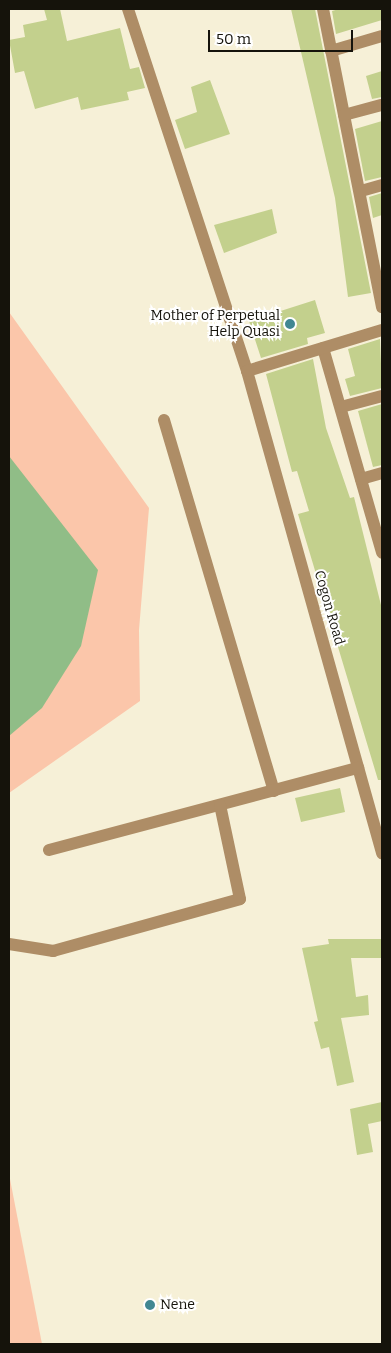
<!DOCTYPE html>
<html>
<head>
<meta charset="utf-8">
<style>
  body { margin:0 }
  #map { position:relative; width:391px; height:1353px; overflow:hidden; background:#f6f0d7; font-family:Bitter,serif }
  div>[style] { position:absolute }
  .green>* { inset:0; background:#fbc6aa }
  .water>* { inset:0; background:#90bd87 }
  .building>* { inset:0; background:#c3d08d }
  .minor>* { height:12px; margin:-6px; padding:0 6px; transform-origin:6px; border-radius:6px; background:#ae8d66 }
  .dots>* { width:14px; height:14px; translate:-50% -50%; box-sizing:border-box; border:2px solid #fff; border-radius:50% }
  span { translate:-50% -50%; white-space:nowrap; text-align:center; line-height:1.15; -webkit-text-stroke:4px #fff; paint-order:stroke }
  .poi-label { font-size:14px; color:#15130b }
  .right { translate:-100% -50%; text-align:right }
  .left { translate:0 -50%; text-align:left }
  .street-label { font-size:14px; color:#15130b }
  .frame { position:absolute; inset:0; border:10px solid #15130b; pointer-events:none }
  .scale { position:absolute; left:208px; top:30px; width:145px; height:22px; box-sizing:border-box; border:2px solid #15130b; border-top:0; padding-left:6px; font-size:15px; line-height:18px; white-space:nowrap; color:#15130b; -webkit-text-stroke:4px #fff; paint-order:stroke }
</style>
</head>
<body>
<div id="map">
  <div class="green">
    <i style="clip-path:polygon(9px 312px,149px 508px,139px 630px,140px 701px,9px 793px)"></i>
    <i style="clip-path:polygon(9px 1174px,42px 1344px,9px 1344px)"></i>
  </div>
  <div class="water">
    <i style="clip-path:polygon(9px 456px,98px 570px,81px 646px,42px 708px,9px 736px)"></i>
  </div>
  <div class="building">
    <i style="clip-path:polygon(44px 9px,60px 9px,67px 41px,120px 28px,130px 69px,139px 67px,145px 88px,127px 92px,129px 100px,81px 110px,78px 97px,35px 109px,24px 71px,15px 73px,9px 40px,25px 37px,23px 25px,47px 20px)"></i>
    <i style="clip-path:polygon(291px 9px,315px 9px,371px 293px,348px 297px,335px 198px)"></i>
    <i style="clip-path:polygon(339px 9px,382px 9px,382px 20px,336px 34px,332px 11px)"></i>
    <i style="clip-path:polygon(382px 71px,382px 97px,372px 99px,366px 76px)"></i>
    <i style="clip-path:polygon(210px 80px,230px 134px,185px 149px,175px 120px,197px 112px,191px 87px)"></i>
    <i style="clip-path:polygon(382px 121px,382px 177px,365px 181px,355px 129px)"></i>
    <i style="clip-path:polygon(382px 193px,382px 215px,373px 218px,369px 197px)"></i>
    <i style="clip-path:polygon(272px 209px,277px 233px,224px 253px,214px 225px)"></i>
    <i style="clip-path:polygon(315px 300px,325px 333px,307px 338px,308px 344px,261px 358px,249px 321px)"></i>
    <i style="clip-path:polygon(380px 339px,382px 388px,350px 396px,345px 379px,355px 376px,348px 349px)"></i>
    <i style="clip-path:polygon(313px 359px,326px 428px,350px 498px,354px 497px,382px 609px,382px 780px,378px 780px,298px 514px,309px 511px,297px 471px,292px 472px,266px 374px)"></i>
    <i style="clip-path:polygon(382px 404px,382px 465px,373px 467px,358px 411px)"></i>
    <i style="clip-path:polygon(340px 788px,345px 812px,301px 822px,295px 798px)"></i>
    <i style="clip-path:polygon(328px 939px,382px 939px,382px 958px,351px 958px,356px 997px,368px 995px,369px 1015px,341px 1018px,354px 1082px,337px 1086px,329px 1047px,321px 1049px,314px 1022px,318px 1021px,302px 948px,329px 944px)"></i>
    <i style="clip-path:polygon(382px 1102px,382px 1121px,368px 1124px,373px 1152px,357px 1155px,350px 1109px)"></i>
  </div>
  <div class="minor">
    <i style="left:128px;top:9px;width:381px;rotate:71.8deg"></i>
    <i style="left:247px;top:371px;width:501px;rotate:74.35deg"></i>
    <i style="left:323px;top:9px;width:304px;rotate:78.8deg"></i>
    <i style="left:331px;top:51px;width:53px;rotate:-16.4deg"></i>
    <i style="left:344px;top:115px;width:39px;rotate:-15deg"></i>
    <i style="left:361px;top:191px;width:22px;rotate:-16deg"></i>
    <i style="left:323px;top:348px;width:213px;rotate:73.9deg"></i>
    <i style="left:247px;top:371px;width:141px;rotate:-16.9deg"></i>
    <i style="left:341px;top:407px;width:42px;rotate:-15deg"></i>
    <i style="left:164px;top:420px;width:387px;rotate:73.5deg"></i>
    <i style="left:361px;top:479px;width:22px;rotate:-16deg"></i>
    <i style="left:49px;top:850px;width:320px;rotate:-14.9deg"></i>
    <i style="left:9px;top:944px;width:45px;rotate:9deg"></i>
    <i style="left:53px;top:951px;width:194px;rotate:-15.5deg"></i>
    <i style="left:240px;top:899px;width:96px;rotate:-102deg"></i>
  </div>
  <div class="dots">
    <i style="left:290px;top:324px;background:#418792"></i>
    <i style="left:150px;top:1305px;background:#418792"></i>
  </div>
  <div class="poi-label">
    <span class="right" style="left:280px;top:324px">Mother of Perpetual<br>Help Quasi</span>
    <span class="left" style="left:160px;top:1305px">Nene</span>
  </div>
  <div class="street-label">
    <span style="left:329px;top:608px;rotate:74deg">Cogon Road</span>
  </div>
  <div class="frame"></div>
  <div class="scale">50 m</div>
</div>
</body>
</html>
